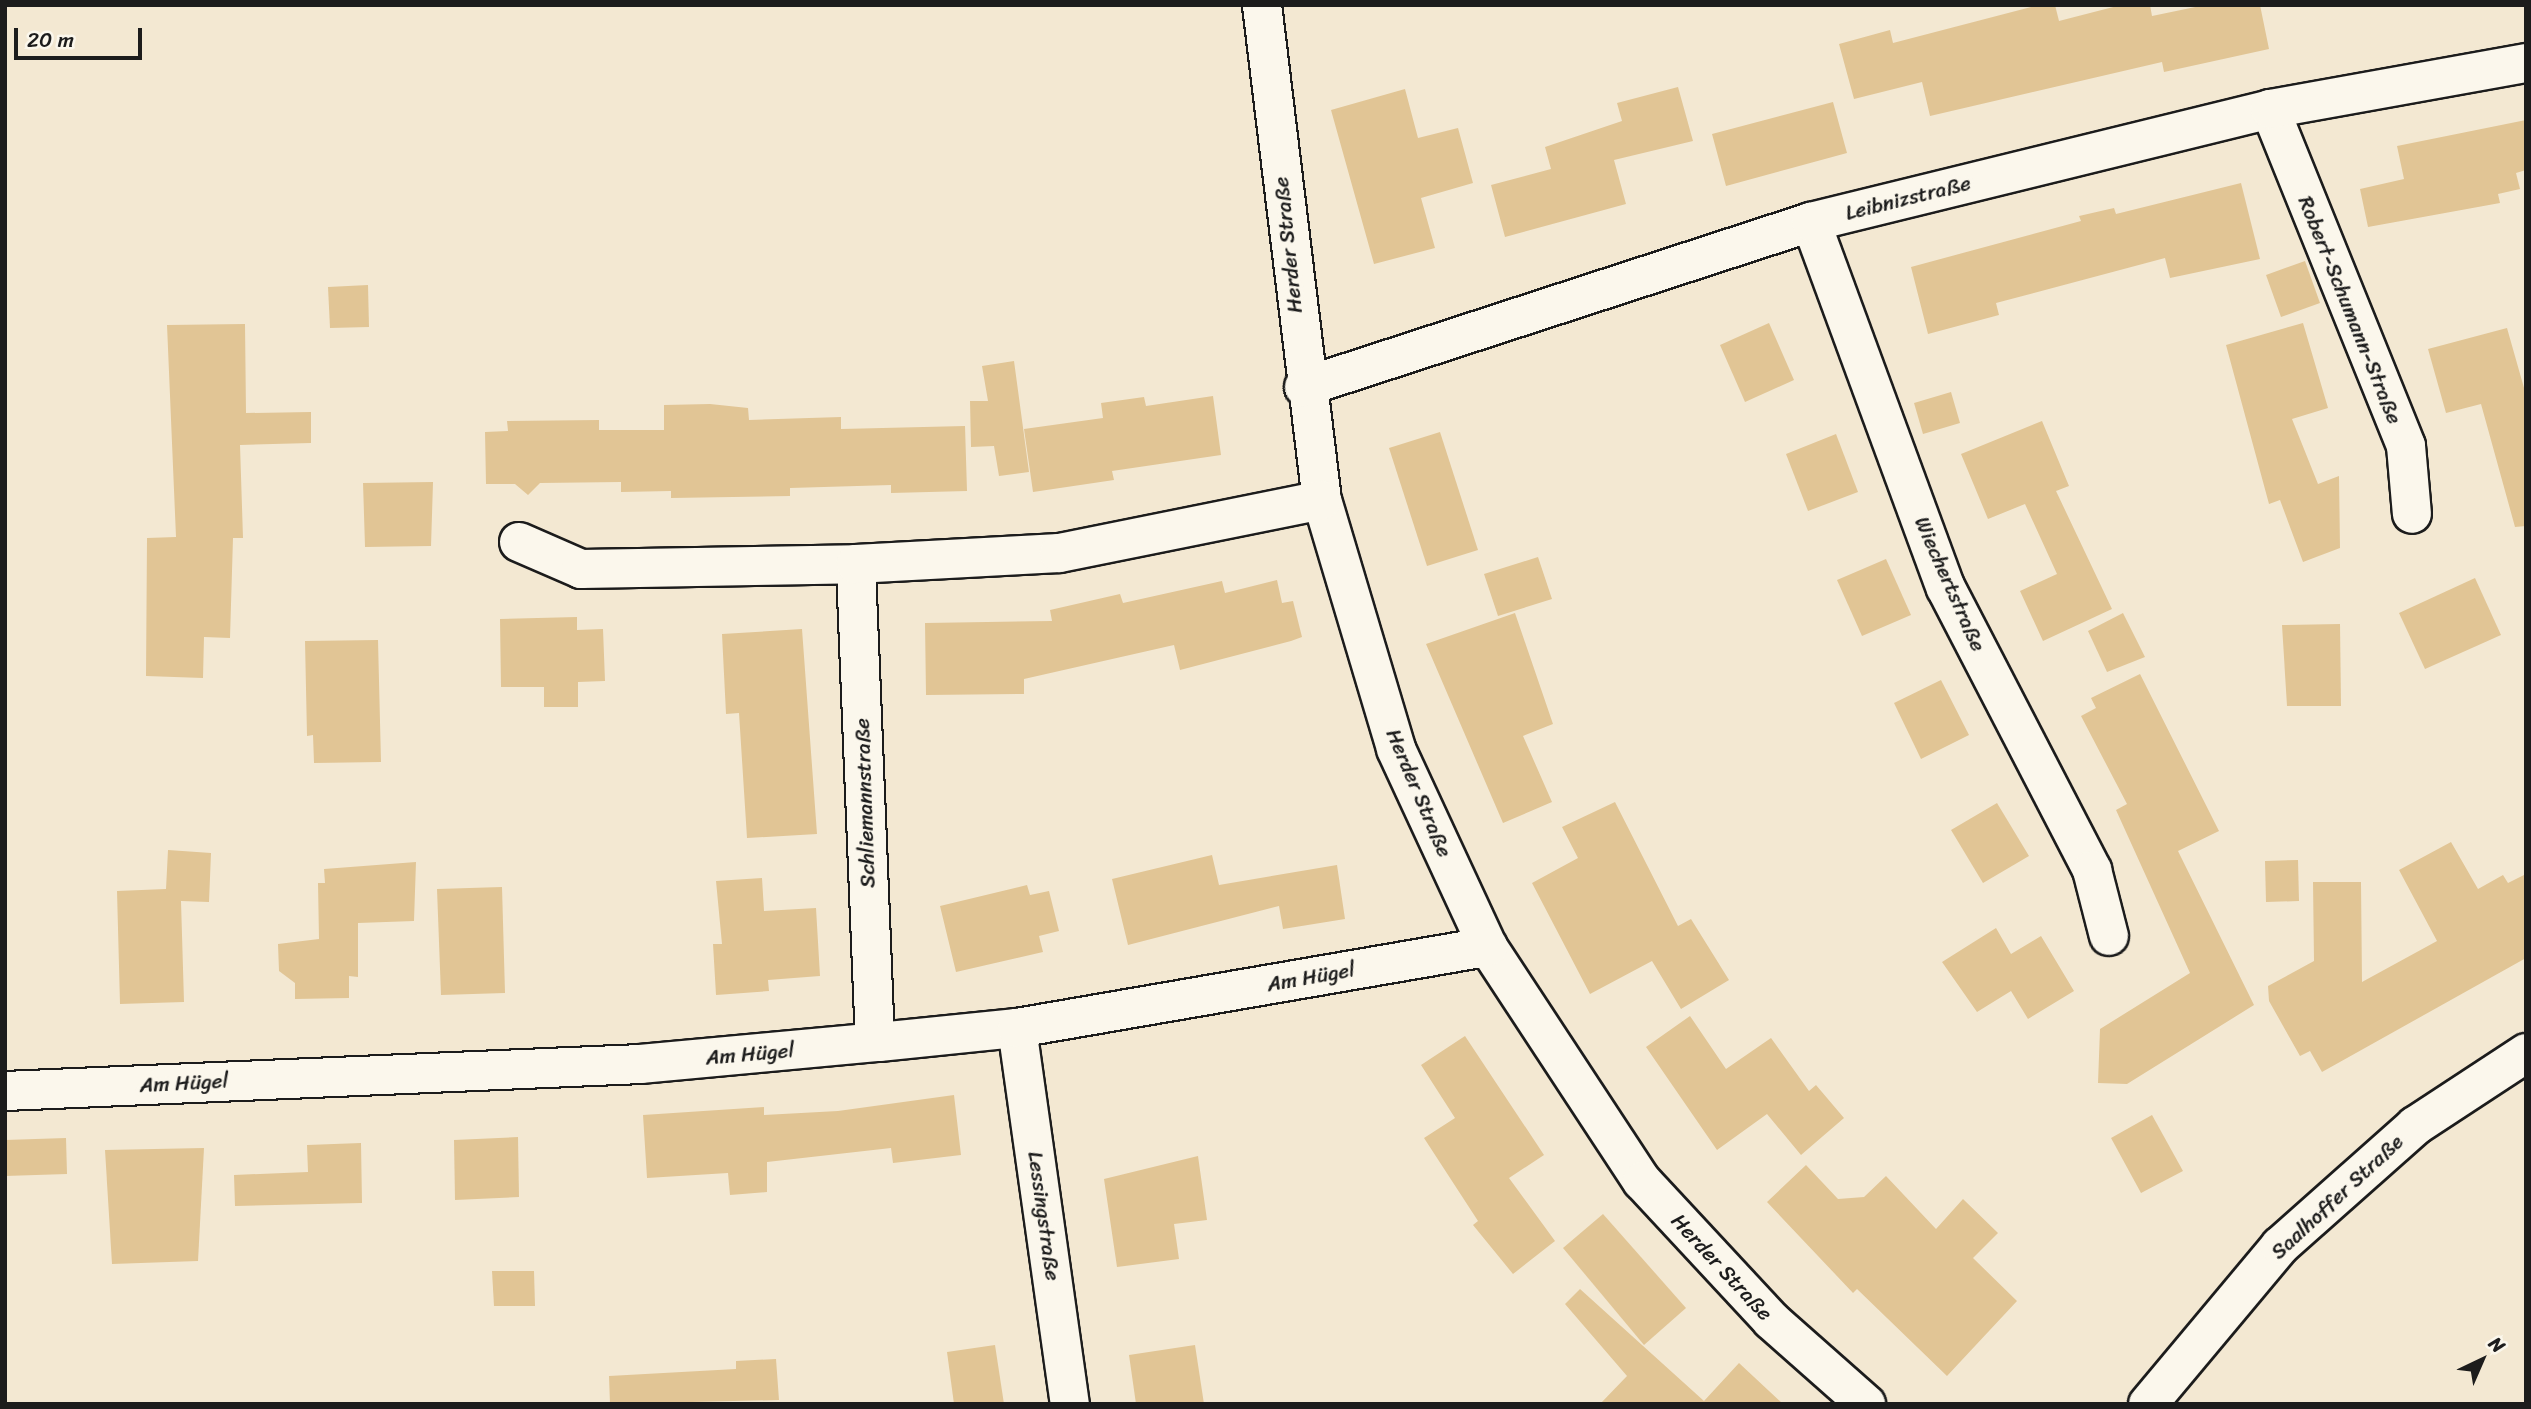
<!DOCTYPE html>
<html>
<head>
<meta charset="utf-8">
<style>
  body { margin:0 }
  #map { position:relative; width:2531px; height:1409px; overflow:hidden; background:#f3e8d2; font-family:Sriracha,sans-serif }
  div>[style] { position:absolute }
  .building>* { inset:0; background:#e1c595 }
  .roads { filter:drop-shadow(2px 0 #1c1c1c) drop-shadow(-2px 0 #1c1c1c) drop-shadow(0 2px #1c1c1c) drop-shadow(0 -2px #1c1c1c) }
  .street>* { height:38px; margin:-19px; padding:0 19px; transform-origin:19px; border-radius:19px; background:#fbf7ec }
  .secondary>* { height:38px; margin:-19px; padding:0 19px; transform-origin:19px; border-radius:19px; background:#fbf7ec }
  span { translate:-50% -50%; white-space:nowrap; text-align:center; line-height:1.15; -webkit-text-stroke:7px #fbf7ec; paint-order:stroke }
  .street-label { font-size:21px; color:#1c1c1c }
  .frame { position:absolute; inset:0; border:7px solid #1c1c1c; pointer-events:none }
  .north { position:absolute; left:2447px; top:1325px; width:70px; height:70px; -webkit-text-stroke:5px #fbf7ec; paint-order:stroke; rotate:44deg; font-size:19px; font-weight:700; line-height:28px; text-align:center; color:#1c1c1c }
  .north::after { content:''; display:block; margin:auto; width:24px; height:32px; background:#1c1c1c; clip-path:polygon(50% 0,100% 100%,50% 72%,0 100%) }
  .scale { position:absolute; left:14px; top:28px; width:128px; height:32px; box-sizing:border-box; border:4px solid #1c1c1c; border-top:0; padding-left:9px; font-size:21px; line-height:24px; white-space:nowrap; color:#1c1c1c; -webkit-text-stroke:5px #fbf7ec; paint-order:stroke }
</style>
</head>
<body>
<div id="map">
  <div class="building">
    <i style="clip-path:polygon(2039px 5px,2055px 5px,2059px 21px,2121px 5px,2150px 5px,2152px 16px,2205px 5px,2260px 5px,2269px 49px,2164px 72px,2162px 62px,1930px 116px,1922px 82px,1854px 99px,1839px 44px,1890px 30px,1893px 43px)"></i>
    <i style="clip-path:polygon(1678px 87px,1693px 141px,1614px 160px,1626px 204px,1505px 237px,1491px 185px,1551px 169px,1545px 147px,1622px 121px,1617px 103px)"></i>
    <i style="clip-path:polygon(1405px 89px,1418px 138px,1458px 128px,1473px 183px,1421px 198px,1435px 248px,1374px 264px,1331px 110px)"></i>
    <i style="clip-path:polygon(1833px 102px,1847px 153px,1726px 186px,1712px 134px)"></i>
    <i style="clip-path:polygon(2526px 120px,2526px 170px,2516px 173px,2520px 189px,2498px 194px,2500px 203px,2368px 227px,2360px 189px,2404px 179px,2397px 146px)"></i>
    <i style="clip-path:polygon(2241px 183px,2260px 259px,2170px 278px,2165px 258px,1996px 303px,1999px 315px,1928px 334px,1911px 267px,2081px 221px,2079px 216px,2114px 208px,2116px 214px)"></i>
    <i style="clip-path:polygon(2305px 261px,2320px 303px,2281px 317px,2266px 275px)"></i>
    <i style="clip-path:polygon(368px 285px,369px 327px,330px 328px,328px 287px)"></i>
    <i style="clip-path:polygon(1769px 323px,1794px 380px,1745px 402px,1720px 345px)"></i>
    <i style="clip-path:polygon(2303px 323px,2328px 408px,2292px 419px,2318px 484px,2339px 476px,2340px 548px,2303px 562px,2280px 500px,2269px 504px,2226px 345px)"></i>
    <i style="clip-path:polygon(245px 324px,246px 413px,311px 412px,311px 443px,240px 445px,243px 538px,233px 538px,230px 638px,204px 637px,203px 678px,146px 676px,147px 538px,176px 537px,167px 325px)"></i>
    <i style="clip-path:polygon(2507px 328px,2526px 395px,2526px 526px,2515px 527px,2481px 404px,2446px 413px,2428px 349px)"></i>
    <i style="clip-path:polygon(1014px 361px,1029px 472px,999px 476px,994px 446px,971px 447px,970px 401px,988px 401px,982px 366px)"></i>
    <i style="clip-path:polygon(1951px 392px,1960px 423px,1923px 434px,1914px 403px)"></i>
    <i style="clip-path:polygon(1213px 396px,1221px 455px,1112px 471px,1114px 480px,1033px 492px,1024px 429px,1103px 418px,1101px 403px,1144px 397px,1146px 406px)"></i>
    <i style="clip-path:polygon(710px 404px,748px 408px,749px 420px,841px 417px,841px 429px,965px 426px,967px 491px,891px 493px,891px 485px,790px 488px,790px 496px,671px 498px,671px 491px,621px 492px,621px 482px,540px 483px,528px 495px,515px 484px,486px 484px,485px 432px,508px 431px,507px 421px,599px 420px,599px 430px,664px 430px,664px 405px)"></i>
    <i style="clip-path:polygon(2042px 421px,2069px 486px,2056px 491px,2112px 609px,2043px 641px,2020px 591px,2057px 574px,2025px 504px,1988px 519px,1961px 454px)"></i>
    <i style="clip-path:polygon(1440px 432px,1478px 550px,1427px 566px,1389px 448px)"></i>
    <i style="clip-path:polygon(1836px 434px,1858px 492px,1808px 511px,1786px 454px)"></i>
    <i style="clip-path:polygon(433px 482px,431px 546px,365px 547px,363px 483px)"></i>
    <i style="clip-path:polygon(1538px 557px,1552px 599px,1498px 616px,1484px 574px)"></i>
    <i style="clip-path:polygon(1886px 559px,1911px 615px,1862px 636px,1837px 580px)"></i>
    <i style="clip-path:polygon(2475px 578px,2501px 635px,2425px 669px,2399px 613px)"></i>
    <i style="clip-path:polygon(1277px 580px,1282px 603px,1293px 601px,1302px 637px,1291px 641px,1180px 670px,1174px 645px,1024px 679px,1024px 694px,926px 695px,925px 623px,1052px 621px,1050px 610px,1120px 594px,1123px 603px,1222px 581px,1225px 593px)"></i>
    <i style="clip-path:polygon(1515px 613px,1553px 724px,1523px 736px,1552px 802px,1503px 823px,1426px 644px)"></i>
    <i style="clip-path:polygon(2123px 613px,2145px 657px,2107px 672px,2088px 631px)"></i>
    <i style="clip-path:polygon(577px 617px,577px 630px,603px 629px,605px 681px,578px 682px,578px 707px,544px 707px,544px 687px,501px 687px,500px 619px)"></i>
    <i style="clip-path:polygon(2340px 624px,2341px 706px,2287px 706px,2282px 625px)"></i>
    <i style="clip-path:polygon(802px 629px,817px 834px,747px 838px,739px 713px,726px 714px,722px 634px)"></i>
    <i style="clip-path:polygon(378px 640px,381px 762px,314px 763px,313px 735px,307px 736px,305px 641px)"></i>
    <i style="clip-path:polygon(2140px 674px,2219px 831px,2178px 851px,2254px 1005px,2127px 1084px,2098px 1083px,2100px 1029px,2190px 973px,2116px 810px,2127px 804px,2081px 716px,2096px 708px,2091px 698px)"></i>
    <i style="clip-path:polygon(1941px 680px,1969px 735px,1921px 759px,1894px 703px)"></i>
    <i style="clip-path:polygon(1615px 802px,1678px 926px,1691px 919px,1729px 980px,1681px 1009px,1652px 961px,1590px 994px,1532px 883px,1578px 858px,1562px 827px)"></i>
    <i style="clip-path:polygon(1997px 803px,2029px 856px,1983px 883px,1951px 830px)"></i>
    <i style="clip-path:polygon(2451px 842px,2478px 889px,2503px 875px,2508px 883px,2526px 874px,2526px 958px,2322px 1072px,2310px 1051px,2300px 1056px,2269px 1001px,2268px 986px,2314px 961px,2313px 882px,2361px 882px,2362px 982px,2437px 941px,2399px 870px)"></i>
    <i style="clip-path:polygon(168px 850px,211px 853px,209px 902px,181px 901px,184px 1002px,120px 1004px,117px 891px,166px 889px)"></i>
    <i style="clip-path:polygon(1212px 855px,1219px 885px,1337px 865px,1345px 919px,1283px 929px,1279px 906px,1128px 945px,1112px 879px)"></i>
    <i style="clip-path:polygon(2298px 860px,2299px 901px,2266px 902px,2265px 861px)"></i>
    <i style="clip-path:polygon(416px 862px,414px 921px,358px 923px,358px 977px,349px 976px,349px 998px,295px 999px,295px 983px,279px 971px,278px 944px,319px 939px,318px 883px,325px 883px,324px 869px)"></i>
    <i style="clip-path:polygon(762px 878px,764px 911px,816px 908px,820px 976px,768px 980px,769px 991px,716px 995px,713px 944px,722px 944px,716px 881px)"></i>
    <i style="clip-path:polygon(1027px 885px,1030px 895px,1049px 891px,1059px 931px,1039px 936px,1043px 952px,956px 972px,940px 906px)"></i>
    <i style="clip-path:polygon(502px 887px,505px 993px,441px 995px,437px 889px)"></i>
    <i style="clip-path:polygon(1996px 928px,2011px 954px,2041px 936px,2074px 991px,2028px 1019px,2011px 991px,1977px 1012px,1942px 962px)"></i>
    <i style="clip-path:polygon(1690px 1016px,1726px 1069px,1771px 1038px,1809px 1091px,1816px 1085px,1844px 1118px,1801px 1155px,1767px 1114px,1717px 1150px,1646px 1047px)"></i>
    <i style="clip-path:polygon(1465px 1036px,1544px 1155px,1509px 1178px,1555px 1241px,1513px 1274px,1473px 1225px,1478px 1221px,1424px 1138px,1455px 1118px,1421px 1065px)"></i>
    <i style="clip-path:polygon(954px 1095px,961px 1155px,893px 1163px,891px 1148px,767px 1162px,767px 1192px,730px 1195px,728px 1173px,647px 1178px,643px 1115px,764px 1107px,764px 1115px,838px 1111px)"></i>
    <i style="clip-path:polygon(2152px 1115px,2183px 1171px,2141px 1193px,2111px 1138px)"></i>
    <i style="clip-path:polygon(518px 1137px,519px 1197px,455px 1200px,454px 1140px)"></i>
    <i style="clip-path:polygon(66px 1138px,67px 1174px,5px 1176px,5px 1140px)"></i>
    <i style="clip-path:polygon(361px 1143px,362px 1203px,235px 1206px,234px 1175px,308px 1172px,307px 1145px)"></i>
    <i style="clip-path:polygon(204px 1148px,198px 1261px,112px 1264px,105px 1150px)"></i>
    <i style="clip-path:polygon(1198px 1156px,1207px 1220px,1174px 1224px,1179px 1259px,1117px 1267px,1104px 1179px)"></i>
    <i style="clip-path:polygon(1806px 1165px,1838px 1199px,1864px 1197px,1886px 1176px,1936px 1229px,1963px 1199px,1998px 1233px,1973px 1258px,2017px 1301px,1947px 1376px,1857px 1289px,1853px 1293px,1767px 1202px)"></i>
    <i style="clip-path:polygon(1603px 1214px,1686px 1308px,1644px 1345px,1563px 1248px)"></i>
    <i style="clip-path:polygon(492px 1271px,534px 1271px,535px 1306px,494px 1306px)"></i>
    <i style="clip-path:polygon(1580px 1289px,1704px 1401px,1739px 1363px,1783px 1404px,1600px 1404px,1627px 1376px,1565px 1304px)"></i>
    <i style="clip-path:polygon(995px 1345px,1004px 1404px,954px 1404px,947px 1352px)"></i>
    <i style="clip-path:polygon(1195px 1345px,1204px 1404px,1136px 1404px,1129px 1355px)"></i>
    <i style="clip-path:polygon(776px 1359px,779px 1400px,610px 1404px,609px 1376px,736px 1369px,736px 1361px)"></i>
  </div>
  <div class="roads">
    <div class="street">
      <i style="left:1262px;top:5px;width:499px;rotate:83.1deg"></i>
      <i style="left:1322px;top:500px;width:260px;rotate:73.4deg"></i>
      <i style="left:1396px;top:749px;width:218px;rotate:65.1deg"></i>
      <i style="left:1488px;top:947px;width:280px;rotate:56.7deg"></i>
      <i style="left:1642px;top:1181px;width:190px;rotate:47.1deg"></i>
      <i style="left:1771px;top:1320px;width:127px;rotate:41.5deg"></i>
      <i style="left:2270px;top:109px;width:363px;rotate:68deg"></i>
      <i style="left:2406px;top:446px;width:68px;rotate:85deg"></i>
      <i style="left:1811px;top:222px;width:390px;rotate:69.8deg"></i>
      <i style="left:1946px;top:588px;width:318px;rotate:62.6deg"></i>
      <i style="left:2092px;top:870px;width:68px;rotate:75.6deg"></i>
      <i style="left:1304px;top:387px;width:533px;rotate:-18.03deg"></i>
      <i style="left:1811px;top:222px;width:473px;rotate:-13.8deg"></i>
      <i style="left:2270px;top:109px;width:260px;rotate:-10.2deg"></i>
      <i style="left:519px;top:542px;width:68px;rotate:23.5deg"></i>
      <i style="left:581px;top:569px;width:275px;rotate:-1deg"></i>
      <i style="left:1017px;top:1028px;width:380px;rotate:82deg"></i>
      <i style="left:875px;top:1042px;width:478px;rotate:-92.3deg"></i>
      <i style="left:856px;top:564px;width:203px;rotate:-3.1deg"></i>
      <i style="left:1059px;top:553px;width:268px;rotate:-11.4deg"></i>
      <i style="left:5px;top:1091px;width:636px;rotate:-2.43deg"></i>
      <i style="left:640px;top:1064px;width:240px;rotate:-5.3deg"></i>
      <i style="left:879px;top:1042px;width:139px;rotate:-5.8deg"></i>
      <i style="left:1017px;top:1028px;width:478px;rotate:-9.8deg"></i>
    </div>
    <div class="secondary">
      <i style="left:2148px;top:1404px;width:206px;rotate:-50.1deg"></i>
      <i style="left:2280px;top:1246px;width:181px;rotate:-41.6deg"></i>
      <i style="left:2415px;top:1126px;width:133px;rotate:-33.3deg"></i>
    </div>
  </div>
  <div class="street-label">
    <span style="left:1908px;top:198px;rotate:-14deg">Leibnizstraße</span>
    <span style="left:1288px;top:245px;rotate:-96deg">Herder Straße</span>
    <span style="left:2350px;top:310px;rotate:68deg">Robert-Schumann-Straße</span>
    <span style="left:1950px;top:584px;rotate:66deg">Wiechertstraße</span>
    <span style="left:1419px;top:793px;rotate:67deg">Herder Straße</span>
    <span style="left:865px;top:803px;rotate:-92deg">Schliemannstraße</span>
    <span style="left:1311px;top:977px;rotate:-10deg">Am Hügel</span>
    <span style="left:750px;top:1054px;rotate:-5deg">Am Hügel</span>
    <span style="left:184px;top:1083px;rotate:-3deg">Am Hügel</span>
    <span style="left:2337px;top:1197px;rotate:-43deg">Saalhoffer Straße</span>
    <span style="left:1044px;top:1216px;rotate:82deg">Lessingstraße</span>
    <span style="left:1722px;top:1267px;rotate:47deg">Herder Straße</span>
  </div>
  <div class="frame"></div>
  <div class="north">N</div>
  <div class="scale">20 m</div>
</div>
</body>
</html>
